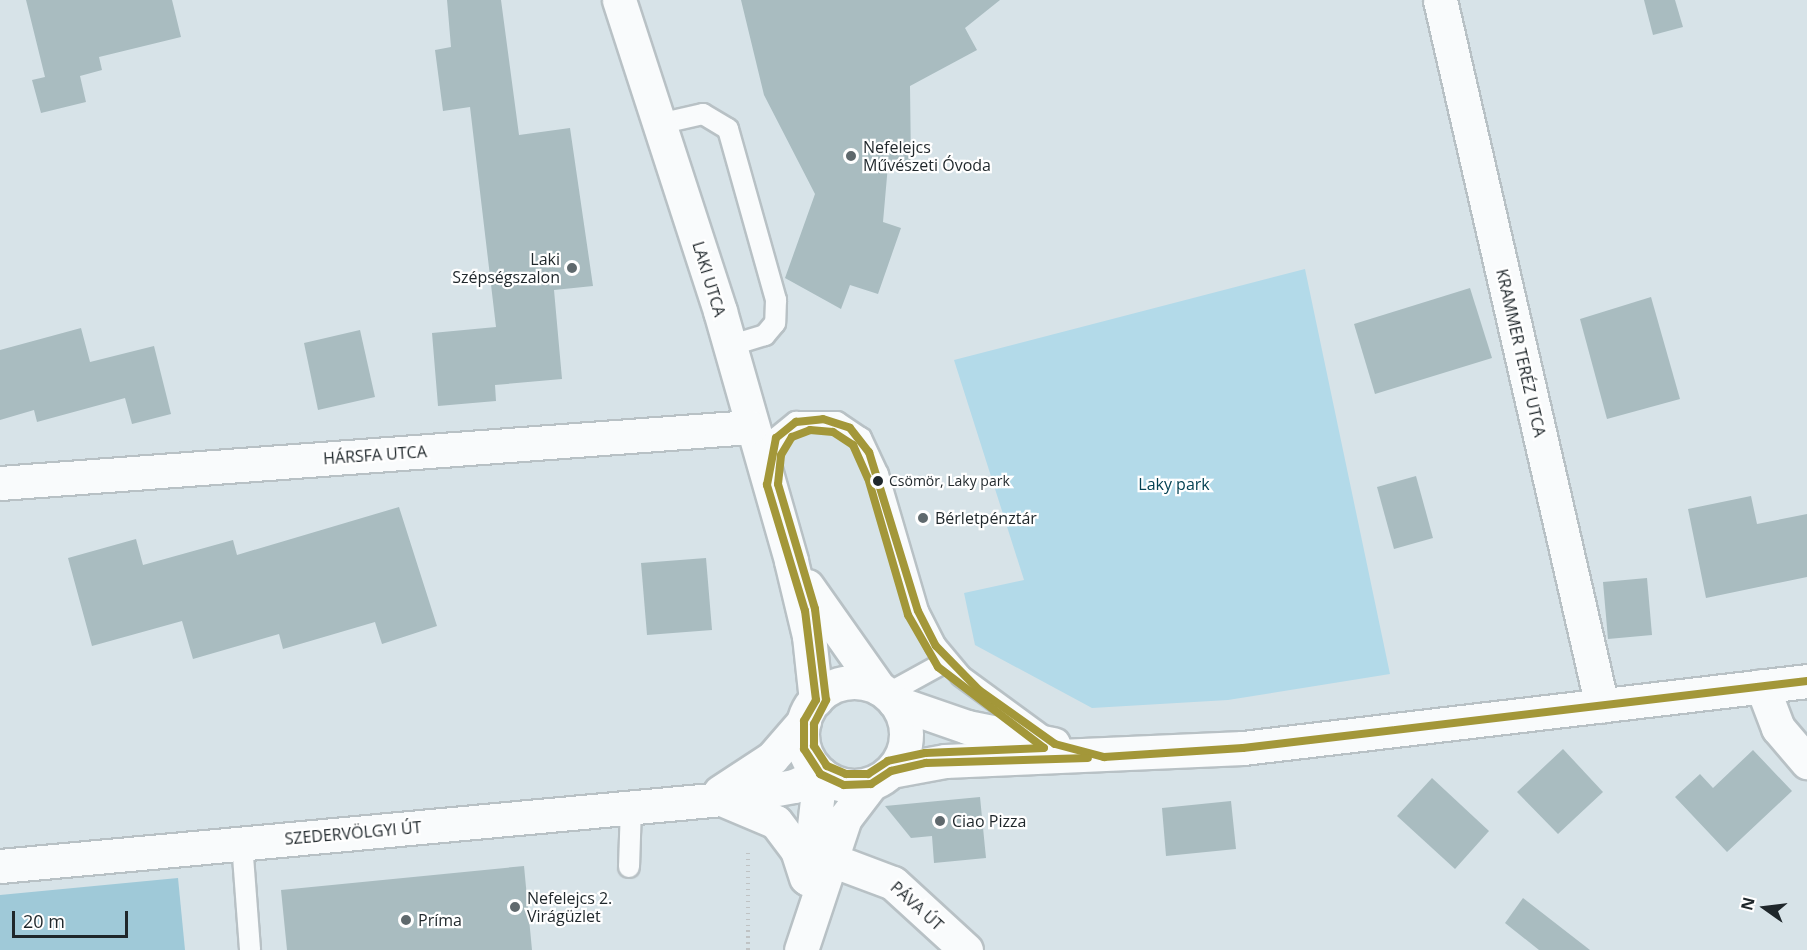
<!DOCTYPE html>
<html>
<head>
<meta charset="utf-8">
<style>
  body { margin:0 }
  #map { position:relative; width:1807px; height:950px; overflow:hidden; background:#d7e3e8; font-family:"Open Sans",sans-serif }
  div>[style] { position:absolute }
  .green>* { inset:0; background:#b3dae9 }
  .forest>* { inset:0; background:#9fc9d8 }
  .building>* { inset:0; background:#a9bcc0 }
  .path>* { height:4px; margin-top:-2px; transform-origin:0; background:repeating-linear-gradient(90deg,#bfc3c4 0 1.5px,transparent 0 6px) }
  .roads { filter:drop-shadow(2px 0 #b8c1c5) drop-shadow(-2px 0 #b8c1c5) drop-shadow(0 2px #b8c1c5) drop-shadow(0 -2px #b8c1c5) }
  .service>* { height:20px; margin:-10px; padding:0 10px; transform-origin:10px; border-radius:10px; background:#f9fbfc }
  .minor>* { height:33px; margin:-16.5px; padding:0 16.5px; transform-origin:16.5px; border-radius:16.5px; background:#f9fbfc }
  .minor>.ring { margin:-16.5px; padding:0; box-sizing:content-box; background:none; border:33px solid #f9fbfc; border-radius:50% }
  .bus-1>* { height:8px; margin:-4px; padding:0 4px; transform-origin:4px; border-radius:4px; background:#a39739 }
  .bus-2>* { height:8px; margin:-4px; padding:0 4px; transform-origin:4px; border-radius:4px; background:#a39739 }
  .dots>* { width:16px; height:16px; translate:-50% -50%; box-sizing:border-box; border:3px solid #fff; border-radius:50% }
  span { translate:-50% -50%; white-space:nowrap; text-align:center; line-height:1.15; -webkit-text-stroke:4.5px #fff; paint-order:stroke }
  .bus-label { font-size:14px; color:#1f272b }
  .left { translate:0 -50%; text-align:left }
  .poi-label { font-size:16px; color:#1f272b }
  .right { translate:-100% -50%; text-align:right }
  .street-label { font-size:16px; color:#1f272b }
  .park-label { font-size:16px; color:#054253 }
  .north { position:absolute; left:1735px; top:878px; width:60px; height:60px; -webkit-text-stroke:4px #fff; paint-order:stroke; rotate:284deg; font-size:16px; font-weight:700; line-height:24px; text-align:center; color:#1f272b }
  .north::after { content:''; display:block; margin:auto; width:21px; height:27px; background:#1f272b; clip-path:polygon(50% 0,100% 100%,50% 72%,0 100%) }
  .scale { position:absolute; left:12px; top:911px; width:116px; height:27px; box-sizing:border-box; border:3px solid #1f272b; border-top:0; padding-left:8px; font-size:18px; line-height:21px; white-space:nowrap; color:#1f272b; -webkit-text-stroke:4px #fff; paint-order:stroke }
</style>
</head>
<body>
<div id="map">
  <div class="green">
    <i style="clip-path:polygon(1305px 269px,1390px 674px,1228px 700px,1092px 708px,975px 645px,964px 593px,1024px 580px,954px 360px)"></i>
  </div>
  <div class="forest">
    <i style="clip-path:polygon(178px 878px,185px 950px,0 950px,0 895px)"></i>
  </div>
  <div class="building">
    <i style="clip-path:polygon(26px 0,172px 0,181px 37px,99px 57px,102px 70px,80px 76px,86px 102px,41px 113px,32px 80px,45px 77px)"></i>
    <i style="clip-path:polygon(447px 0,501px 0,519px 135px,570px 128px,593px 286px,554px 290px,562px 379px,495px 385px,496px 401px,438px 406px,432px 333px,496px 327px,470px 107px,443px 111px,435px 50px,451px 47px)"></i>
    <i style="clip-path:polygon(741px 0,1000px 0,965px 28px,977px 50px,910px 86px,911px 165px,888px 165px,883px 222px,901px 228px,878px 294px,850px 285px,841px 309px,785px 278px,815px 194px,764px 95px)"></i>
    <i style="clip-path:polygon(1644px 0,1675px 0,1683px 27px,1653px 35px)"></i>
    <i style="clip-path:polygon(1470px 288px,1492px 358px,1375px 394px,1354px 324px)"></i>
    <i style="clip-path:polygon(1651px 297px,1680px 399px,1607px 419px,1580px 319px)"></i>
    <i style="clip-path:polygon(81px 328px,90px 362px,154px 346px,171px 414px,132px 424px,125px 398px,37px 422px,34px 410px,0 420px,0 350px)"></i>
    <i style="clip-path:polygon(360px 330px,375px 397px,318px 410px,304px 343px)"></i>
    <i style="clip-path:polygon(1416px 476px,1433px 538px,1394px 549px,1377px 487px)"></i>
    <i style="clip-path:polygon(1751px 496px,1757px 524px,1807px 514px,1807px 577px,1706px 598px,1688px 509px)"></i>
    <i style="clip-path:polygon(399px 507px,437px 626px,382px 644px,375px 622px,283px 649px,279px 634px,193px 659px,182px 621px,92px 646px,68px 558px,136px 539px,143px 565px,233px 540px,237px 555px)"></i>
    <i style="clip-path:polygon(706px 558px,712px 630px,647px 635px,641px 563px)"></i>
    <i style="clip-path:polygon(1647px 578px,1652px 635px,1608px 639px,1603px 582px)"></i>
    <i style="clip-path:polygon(1563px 749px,1603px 792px,1558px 834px,1517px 792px)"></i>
    <i style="clip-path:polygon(1753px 750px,1792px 791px,1727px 852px,1675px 797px,1700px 774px,1713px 788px)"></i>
    <i style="clip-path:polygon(1432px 778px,1489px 831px,1455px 869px,1397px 816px)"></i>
    <i style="clip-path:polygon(980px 797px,986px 858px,934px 863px,932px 836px,911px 838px,885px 806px)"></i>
    <i style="clip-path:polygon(1231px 801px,1236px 849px,1166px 856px,1162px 808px)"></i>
    <i style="clip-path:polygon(524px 866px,532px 950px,287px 950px,281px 890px)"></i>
    <i style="clip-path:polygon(1523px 898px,1590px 950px,1539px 950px,1505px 923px)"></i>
  </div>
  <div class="path">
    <i style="left:748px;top:950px;width:101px;rotate:-90deg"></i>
  </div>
  <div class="roads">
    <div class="service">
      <i style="left:659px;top:124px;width:45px;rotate:-12.8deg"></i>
      <i style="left:703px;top:114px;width:29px;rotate:31deg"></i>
      <i style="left:728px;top:129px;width:178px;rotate:74.3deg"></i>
      <i style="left:776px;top:300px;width:23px;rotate:92deg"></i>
      <i style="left:775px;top:323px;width:16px;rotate:130deg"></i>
      <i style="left:765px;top:335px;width:39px;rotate:163deg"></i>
      <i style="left:768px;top:467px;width:30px;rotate:-75deg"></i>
      <i style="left:776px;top:438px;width:26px;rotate:-39deg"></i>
      <i style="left:796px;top:422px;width:41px"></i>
      <i style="left:837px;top:422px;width:29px;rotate:34deg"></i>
      <i style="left:861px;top:438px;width:40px;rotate:65deg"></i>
      <i style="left:878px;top:474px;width:143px;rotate:73.7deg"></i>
      <i style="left:918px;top:611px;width:39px;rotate:63deg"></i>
      <i style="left:936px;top:646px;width:39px;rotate:50deg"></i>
      <i style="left:961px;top:676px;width:102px;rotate:36.2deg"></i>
      <i style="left:887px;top:694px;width:68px;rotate:-28.8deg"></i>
      <i style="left:242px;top:843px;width:107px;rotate:85.7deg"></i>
      <i style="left:629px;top:867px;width:59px;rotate:-88.1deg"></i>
    </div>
    <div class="minor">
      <i style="left:619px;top:0;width:327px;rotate:72deg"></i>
      <i style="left:720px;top:311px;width:260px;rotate:74.1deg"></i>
      <i style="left:791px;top:561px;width:77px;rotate:76.5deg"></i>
      <i style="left:809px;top:636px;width:64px;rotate:83.8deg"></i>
      <i style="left:1440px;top:0;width:724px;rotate:77.08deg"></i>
      <i style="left:0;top:483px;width:752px;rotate:-4.27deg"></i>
      <i style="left:807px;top:586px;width:125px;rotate:54.8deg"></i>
      <i class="ring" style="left:802px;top:682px;width:71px;height:71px"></i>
      <i style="left:1762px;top:686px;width:45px;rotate:69.1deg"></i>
      <i style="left:1778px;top:728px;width:45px;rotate:49.5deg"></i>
      <i style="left:895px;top:702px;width:76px;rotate:19.1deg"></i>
      <i style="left:967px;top:727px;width:88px;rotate:11.2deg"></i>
      <i style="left:891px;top:771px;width:55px;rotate:-10.5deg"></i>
      <i style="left:945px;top:761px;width:298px;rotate:-2.5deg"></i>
      <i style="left:1243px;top:748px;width:568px;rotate:-6.77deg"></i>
      <i style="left:720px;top:792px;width:62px;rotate:-33.2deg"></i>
      <i style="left:772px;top:758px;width:49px;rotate:-49.1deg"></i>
      <i style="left:724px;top:800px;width:56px;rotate:22.9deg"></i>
      <i style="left:776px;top:822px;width:35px;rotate:53deg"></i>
      <i style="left:797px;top:850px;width:29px;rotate:72deg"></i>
      <i style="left:829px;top:859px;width:68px;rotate:20.6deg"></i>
      <i style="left:893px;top:883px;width:99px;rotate:42.5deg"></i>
      <i style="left:0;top:866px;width:725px;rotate:-5.3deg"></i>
      <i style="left:722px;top:799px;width:73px;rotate:-10.2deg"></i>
      <i style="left:794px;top:786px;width:29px;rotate:-25deg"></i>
      <i style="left:808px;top:879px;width:106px;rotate:-83.5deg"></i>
      <i style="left:801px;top:950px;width:139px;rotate:-71.6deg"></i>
      <i style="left:845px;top:818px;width:43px;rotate:-52.6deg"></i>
    </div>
  </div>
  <div class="bus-1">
    <i style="left:816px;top:700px;width:90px;rotate:-97deg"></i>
    <i style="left:805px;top:611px;width:132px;rotate:-106.8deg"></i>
    <i style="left:767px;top:485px;width:48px;rotate:-79.2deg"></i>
    <i style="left:776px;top:438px;width:26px;rotate:-39deg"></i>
    <i style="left:796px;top:422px;width:27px;rotate:-6deg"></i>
    <i style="left:823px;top:419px;width:28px;rotate:18deg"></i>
    <i style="left:850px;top:428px;width:31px;rotate:52deg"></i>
    <i style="left:869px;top:452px;width:166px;rotate:72.9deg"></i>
    <i style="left:918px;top:611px;width:39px;rotate:63deg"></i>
    <i style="left:936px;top:646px;width:62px;rotate:45.7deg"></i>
    <i style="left:979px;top:690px;width:93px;rotate:35.4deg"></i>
    <i style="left:1055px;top:744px;width:51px;rotate:14.9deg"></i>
    <i style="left:1104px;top:757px;width:139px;rotate:-3.7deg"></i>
    <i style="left:1243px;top:748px;width:568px;rotate:-6.77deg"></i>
    <i style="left:816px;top:700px;width:24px;rotate:120deg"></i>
    <i style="left:804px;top:721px;width:28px;rotate:90deg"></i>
    <i style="left:804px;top:749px;width:30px;rotate:57deg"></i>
    <i style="left:820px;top:774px;width:26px;rotate:25deg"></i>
    <i style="left:844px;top:785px;width:27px;rotate:-2deg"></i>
    <i style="left:871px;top:784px;width:24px;rotate:-33deg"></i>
    <i style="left:891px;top:771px;width:36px;rotate:-13deg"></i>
    <i style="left:926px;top:763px;width:162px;rotate:-1.8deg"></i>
  </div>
  <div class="bus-2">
    <i style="left:810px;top:430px;width:23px;rotate:5deg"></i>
    <i style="left:833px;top:432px;width:24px;rotate:33deg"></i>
    <i style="left:853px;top:445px;width:36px;rotate:66deg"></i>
    <i style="left:868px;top:478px;width:143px;rotate:73.7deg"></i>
    <i style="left:908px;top:615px;width:60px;rotate:60deg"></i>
    <i style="left:938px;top:667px;width:133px;rotate:37.4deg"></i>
    <i style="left:1044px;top:748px;width:119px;rotate:177.6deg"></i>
    <i style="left:925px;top:753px;width:38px;rotate:168deg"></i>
    <i style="left:888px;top:761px;width:24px;rotate:147deg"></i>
    <i style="left:868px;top:774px;width:22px;rotate:180deg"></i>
    <i style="left:846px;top:774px;width:21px;rotate:-157deg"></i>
    <i style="left:827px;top:766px;width:24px;rotate:-123deg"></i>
    <i style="left:814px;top:746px;width:22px;rotate:-90deg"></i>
    <i style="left:814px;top:724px;width:27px;rotate:-63deg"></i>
    <i style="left:826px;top:700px;width:92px;rotate:-96.9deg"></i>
    <i style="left:815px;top:609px;width:130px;rotate:-106.5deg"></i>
    <i style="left:778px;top:484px;width:29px;rotate:-84deg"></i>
    <i style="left:781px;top:455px;width:21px;rotate:-59deg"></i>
    <i style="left:792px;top:437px;width:19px;rotate:-21deg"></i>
  </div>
  <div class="dots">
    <i style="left:851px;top:156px;background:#5f696d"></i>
    <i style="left:572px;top:268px;background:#5f696d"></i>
    <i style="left:878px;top:481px;background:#1f272b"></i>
    <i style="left:923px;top:518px;background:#5f696d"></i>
    <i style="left:940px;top:821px;background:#5f696d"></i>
    <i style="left:515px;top:907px;background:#5f696d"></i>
    <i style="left:406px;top:920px;background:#5f696d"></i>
  </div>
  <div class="bus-label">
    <span class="left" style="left:889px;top:481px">Csömör, Laky park</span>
  </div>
  <div class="poi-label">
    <span class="left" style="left:863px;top:156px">Nefelejcs<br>Művészeti Óvoda</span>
    <span class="right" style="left:560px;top:268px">Laki<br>Szépségszalon</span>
    <span class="left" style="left:935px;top:518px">Bérletpénztár</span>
    <span class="left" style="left:952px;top:821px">Ciao Pizza</span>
    <span class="left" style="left:527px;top:907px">Nefelejcs 2.<br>Virágüzlet</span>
    <span class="left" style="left:418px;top:920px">Príma</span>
  </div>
  <div class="street-label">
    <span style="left:709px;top:279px;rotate:73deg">LAKI UTCA</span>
    <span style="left:1521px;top:353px;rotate:77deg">KRAMMER TERÉZ UTCA</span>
    <span style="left:375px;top:455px;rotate:-4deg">HÁRSFA UTCA</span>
    <span style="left:353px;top:833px;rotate:-5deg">SZEDERVÖLGYI ÚT</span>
    <span style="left:917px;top:906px;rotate:42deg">PÁVA ÚT</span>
  </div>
  <div class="park-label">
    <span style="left:1174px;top:484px">Laky park</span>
  </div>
  <div class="north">N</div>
  <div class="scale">20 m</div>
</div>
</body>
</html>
